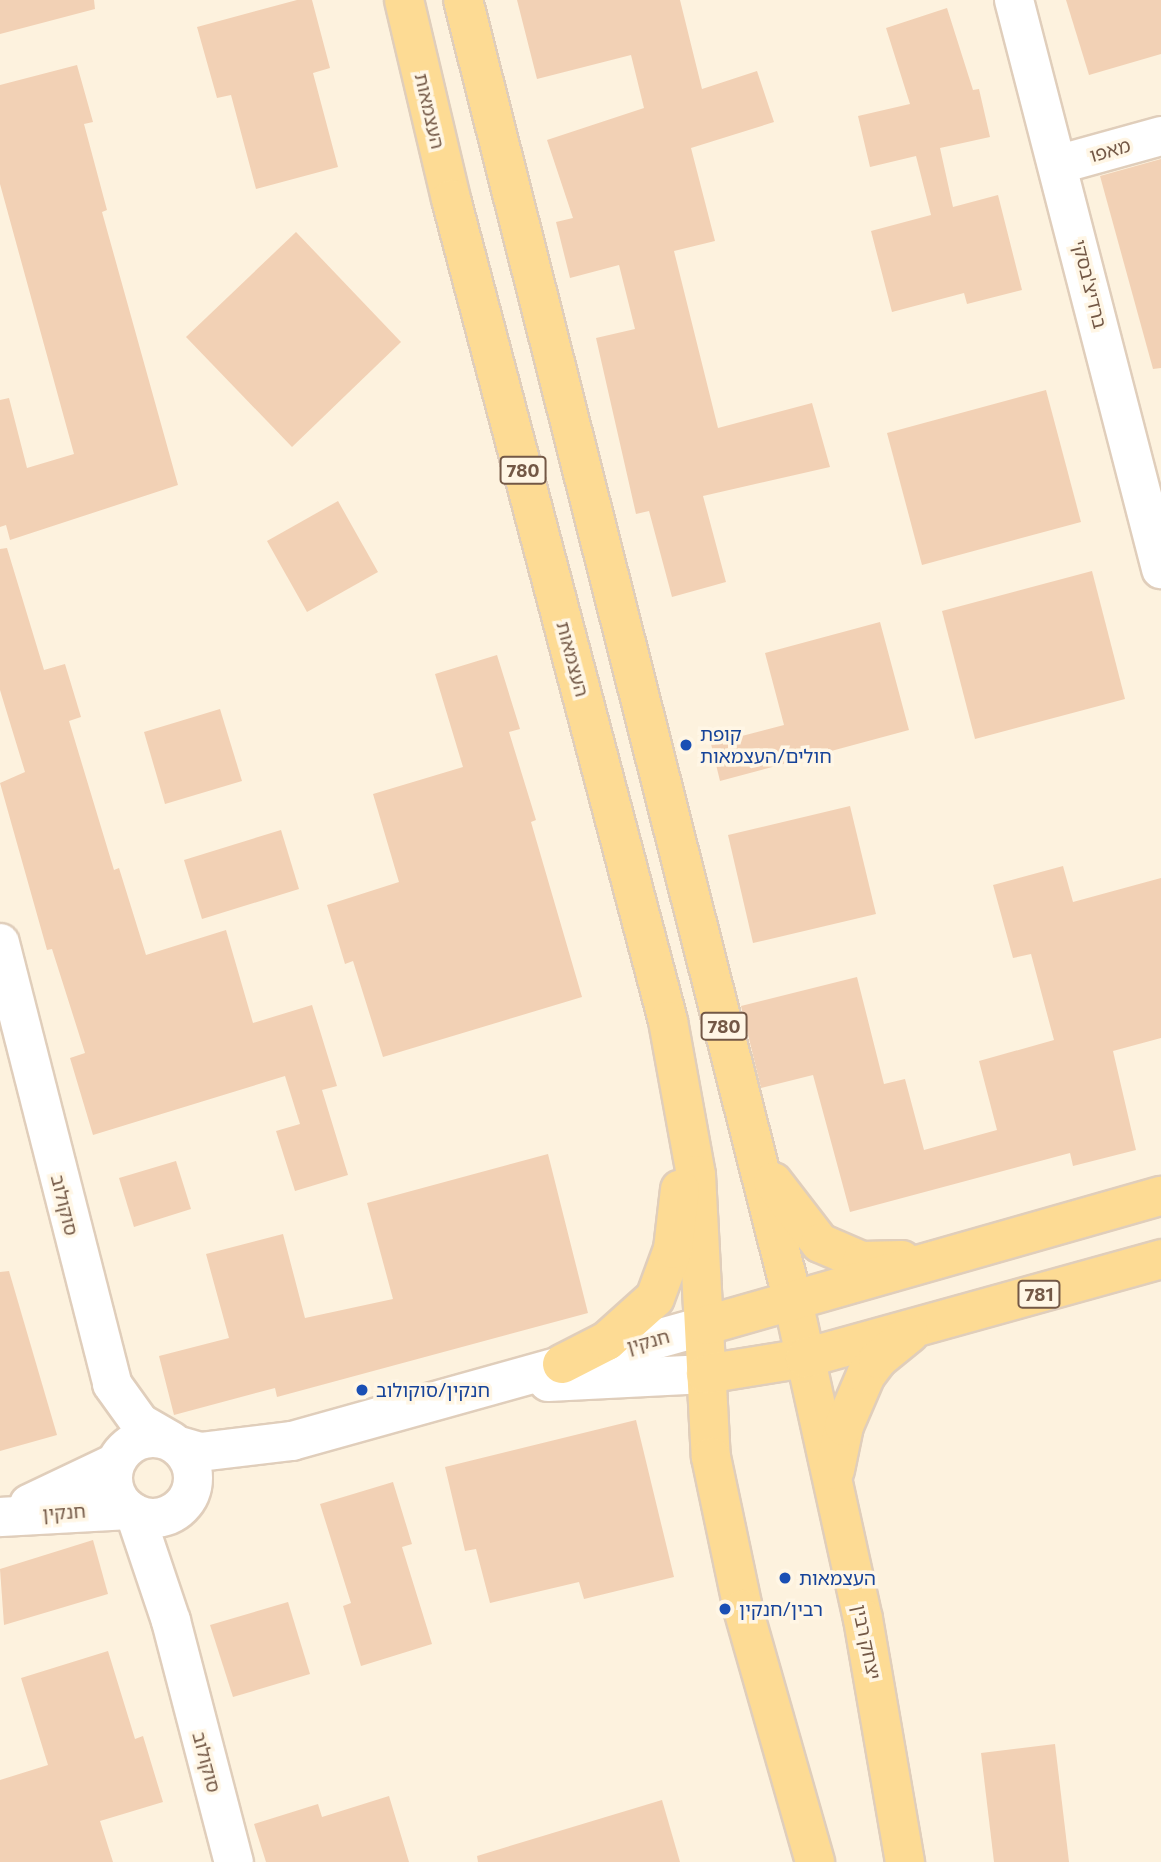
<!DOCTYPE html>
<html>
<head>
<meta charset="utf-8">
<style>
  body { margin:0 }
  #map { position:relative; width:1161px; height:1862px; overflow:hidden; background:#fdf2de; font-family:Commissioner,"Noto Sans Hebrew",sans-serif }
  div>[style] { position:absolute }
  .building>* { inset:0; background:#f2d1b5 }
  .roads { filter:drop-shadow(2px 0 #e0cebb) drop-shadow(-2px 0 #e0cebb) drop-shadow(0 2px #e0cebb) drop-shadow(0 -2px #e0cebb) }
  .minor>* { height:38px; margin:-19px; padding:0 19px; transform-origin:19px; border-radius:19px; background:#fff }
  .minor>.ring { margin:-19px; padding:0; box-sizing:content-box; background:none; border:38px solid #fff; border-radius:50% }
  .major>* { height:38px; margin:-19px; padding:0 19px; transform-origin:19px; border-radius:19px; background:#fddb94 }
  .dots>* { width:19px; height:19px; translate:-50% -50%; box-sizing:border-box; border:4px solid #fff6e5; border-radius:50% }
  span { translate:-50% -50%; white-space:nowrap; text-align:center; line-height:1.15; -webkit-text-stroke:7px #fff6e5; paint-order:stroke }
  .shield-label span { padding:2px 5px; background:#fff6e5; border:2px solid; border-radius:5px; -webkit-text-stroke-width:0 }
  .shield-label { font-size:18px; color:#735846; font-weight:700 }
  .street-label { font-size:19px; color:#735846 }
  .transit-label { font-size:19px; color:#164399 }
  .left { translate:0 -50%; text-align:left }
</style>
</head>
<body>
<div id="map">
  <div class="building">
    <i style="clip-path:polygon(0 0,94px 0,95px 9px,0 34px)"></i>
    <i style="clip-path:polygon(297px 0,312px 0,330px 68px,313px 73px,338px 167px,256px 189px,231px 95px,217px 98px,197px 27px)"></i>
    <i style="clip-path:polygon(517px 0,680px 0,702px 89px,757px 71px,774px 122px,691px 148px,715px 241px,674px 251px,718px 428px,812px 403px,830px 467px,703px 496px,726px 582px,672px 597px,649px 511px,636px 514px,596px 338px,635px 329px,619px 265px,570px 278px,556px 222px,573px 218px,547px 140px,644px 108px,631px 55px,537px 79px)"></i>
    <i style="clip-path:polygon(1066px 0,1161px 0,1161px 54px,1089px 75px)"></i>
    <i style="clip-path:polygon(947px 8px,973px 90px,979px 89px,990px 137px,940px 148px,953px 207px,998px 195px,1022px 290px,967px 304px,964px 293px,892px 312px,871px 231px,931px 215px,916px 156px,870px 167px,858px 116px,910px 104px,886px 28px)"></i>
    <i style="clip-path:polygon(77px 65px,93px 122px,84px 124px,107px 210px,102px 212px,178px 485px,10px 540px,6px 525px,0 527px,0 400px,9px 398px,27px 468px,74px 454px,0 184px,0 85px)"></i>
    <i style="clip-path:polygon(1161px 159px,1161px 368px,1153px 369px,1100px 176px)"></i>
    <i style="clip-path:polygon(296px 232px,401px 342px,292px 447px,186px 337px)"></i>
    <i style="clip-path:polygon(1046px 390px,1081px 522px,922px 565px,887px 433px)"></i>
    <i style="clip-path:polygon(338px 501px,378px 572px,307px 612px,267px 541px)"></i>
    <i style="clip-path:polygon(7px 548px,44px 670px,65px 664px,81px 717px,69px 721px,114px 870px,119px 868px,146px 955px,226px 930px,253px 1023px,312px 1005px,337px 1086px,322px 1090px,348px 1175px,295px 1191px,276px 1131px,300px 1124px,285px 1076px,93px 1135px,70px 1058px,85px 1053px,52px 949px,47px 950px,0 783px,25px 772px,0 690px,0 549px)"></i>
    <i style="clip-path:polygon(1092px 571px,1125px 699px,975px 739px,942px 611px)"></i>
    <i style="clip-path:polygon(880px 622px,909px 730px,720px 781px,711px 744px,784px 725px,765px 653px)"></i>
    <i style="clip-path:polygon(497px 655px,520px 729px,509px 732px,536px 820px,531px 822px,582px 997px,383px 1057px,353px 961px,345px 964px,327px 905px,399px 882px,373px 794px,463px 767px,435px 674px)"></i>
    <i style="clip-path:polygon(220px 709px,242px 781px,165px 804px,144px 732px)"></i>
    <i style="clip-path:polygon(850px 806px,876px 914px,753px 943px,728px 835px)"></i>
    <i style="clip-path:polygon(281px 830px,299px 889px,202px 919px,184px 860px)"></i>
    <i style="clip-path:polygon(1063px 866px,1073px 902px,1161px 878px,1161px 1038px,1113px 1051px,1136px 1150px,1073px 1166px,1070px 1153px,850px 1212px,813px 1075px,761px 1088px,741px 1006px,857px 977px,884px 1084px,905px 1079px,924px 1150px,997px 1130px,979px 1061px,1054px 1040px,1031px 954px,1013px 958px,993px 885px)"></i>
    <i style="clip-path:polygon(548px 1154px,588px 1313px,277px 1397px,275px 1388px,174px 1415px,159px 1356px,229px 1338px,206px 1254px,283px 1234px,305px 1318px,393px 1299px,367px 1203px)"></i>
    <i style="clip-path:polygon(176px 1161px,191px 1209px,134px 1227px,119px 1178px)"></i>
    <i style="clip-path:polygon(9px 1271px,57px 1435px,0 1451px,0 1272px)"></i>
    <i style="clip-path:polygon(636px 1420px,674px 1577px,584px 1599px,579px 1582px,490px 1603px,476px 1549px,465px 1551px,445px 1467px)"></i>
    <i style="clip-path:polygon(393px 1482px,412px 1544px,402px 1547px,432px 1644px,361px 1666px,343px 1606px,351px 1603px,320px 1504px)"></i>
    <i style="clip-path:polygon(93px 1540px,108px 1594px,4px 1625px,0 1569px)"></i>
    <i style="clip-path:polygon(288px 1602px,310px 1674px,233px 1697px,210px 1625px)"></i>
    <i style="clip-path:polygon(108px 1651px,135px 1739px,143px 1736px,163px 1802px,100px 1821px,113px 1862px,0 1862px,0 1780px,48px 1765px,21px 1678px)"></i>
    <i style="clip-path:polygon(1055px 1744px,1069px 1862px,994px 1862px,981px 1753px)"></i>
    <i style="clip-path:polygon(389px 1796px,409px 1862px,266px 1862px,254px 1824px,318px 1804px,322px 1817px)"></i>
    <i style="clip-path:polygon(662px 1800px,680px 1862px,478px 1862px,477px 1856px)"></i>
  </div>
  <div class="roads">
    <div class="minor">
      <i style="left:1014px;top:0;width:588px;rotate:75.51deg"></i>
      <i style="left:1060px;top:164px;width:105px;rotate:-15.5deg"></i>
      <i style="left:0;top:943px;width:455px;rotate:75.7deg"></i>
      <i style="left:112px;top:1384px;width:48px;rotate:54.3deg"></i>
      <i style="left:140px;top:1423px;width:36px;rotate:30deg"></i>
      <i style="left:548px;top:1382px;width:158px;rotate:-2.9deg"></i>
      <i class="ring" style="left:113px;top:1438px;width:42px;height:42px"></i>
      <i style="left:176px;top:1445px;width:25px;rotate:16deg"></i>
      <i style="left:200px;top:1452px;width:93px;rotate:-6.8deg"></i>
      <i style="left:292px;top:1441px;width:431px;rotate:-15.6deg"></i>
      <i style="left:29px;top:1504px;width:95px;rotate:-25.5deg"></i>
      <i style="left:135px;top:1514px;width:113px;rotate:71.4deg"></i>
      <i style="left:171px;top:1621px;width:249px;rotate:75.4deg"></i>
      <i style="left:0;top:1517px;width:129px;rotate:-3.1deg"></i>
    </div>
    <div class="major">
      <i style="left:404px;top:0;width:204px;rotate:76.7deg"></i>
      <i style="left:451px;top:199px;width:850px;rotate:75.21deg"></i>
      <i style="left:668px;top:1021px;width:157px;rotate:79.7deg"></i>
      <i style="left:696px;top:1175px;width:282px;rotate:87deg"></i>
      <i style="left:711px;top:1457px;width:155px;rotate:78.1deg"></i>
      <i style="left:743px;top:1609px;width:263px;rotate:74.1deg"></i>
      <i style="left:463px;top:0;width:1342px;rotate:75.77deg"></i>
      <i style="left:793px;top:1301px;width:326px;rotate:77.6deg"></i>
      <i style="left:863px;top:1619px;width:247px;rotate:80.2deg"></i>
      <i style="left:773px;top:1182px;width:77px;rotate:52.4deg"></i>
      <i style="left:820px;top:1243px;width:46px;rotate:23.2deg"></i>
      <i style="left:862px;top:1261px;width:40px;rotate:-1.4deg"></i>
      <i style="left:707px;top:1325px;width:472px;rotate:-15.9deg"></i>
      <i style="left:562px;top:1364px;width:51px;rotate:-27.1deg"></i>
      <i style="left:607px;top:1341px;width:64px;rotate:-41.9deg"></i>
      <i style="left:655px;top:1298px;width:52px;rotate:-69.8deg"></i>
      <i style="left:673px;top:1249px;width:60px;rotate:-83.3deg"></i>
      <i style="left:706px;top:1374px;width:100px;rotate:-9.2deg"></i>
      <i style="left:805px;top:1358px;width:370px;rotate:-15.5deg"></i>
      <i style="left:835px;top:1470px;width:45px;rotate:-78.4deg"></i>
      <i style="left:844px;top:1426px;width:56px;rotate:-66.7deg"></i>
      <i style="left:866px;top:1375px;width:20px;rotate:-53deg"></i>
      <i style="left:878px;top:1359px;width:40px;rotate:-39deg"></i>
    </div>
  </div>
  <div class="dots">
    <i style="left:686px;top:745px;background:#1a4fb4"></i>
    <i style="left:362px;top:1390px;background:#1a4fb4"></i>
    <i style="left:785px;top:1578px;background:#1a4fb4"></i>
    <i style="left:725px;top:1609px;background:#1a4fb4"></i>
  </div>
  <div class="shield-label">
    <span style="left:523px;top:470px">780</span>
    <span style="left:724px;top:1026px">780</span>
    <span style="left:1039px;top:1294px">781</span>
  </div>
  <div class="street-label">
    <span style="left:430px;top:111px;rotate:77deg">העצמאות</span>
    <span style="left:1110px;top:150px;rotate:-16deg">מאפו</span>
    <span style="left:1090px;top:284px;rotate:76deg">ברדיצ'בסקי</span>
    <span style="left:573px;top:659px;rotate:75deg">העצמאות</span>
    <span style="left:65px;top:1205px;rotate:76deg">סוקולוב</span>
    <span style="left:648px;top:1341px;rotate:-15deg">חנקין</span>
    <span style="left:64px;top:1512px;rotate:-4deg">חנקין</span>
    <span style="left:867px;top:1642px;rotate:78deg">יצחק רבין</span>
    <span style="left:207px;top:1762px;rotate:75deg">סוקולוב</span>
  </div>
  <div class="transit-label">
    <span class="left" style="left:700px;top:745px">קופת<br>חולים/העצמאות</span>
    <span class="left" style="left:376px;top:1390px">חנקין/סוקולוב</span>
    <span class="left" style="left:799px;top:1578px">העצמאות</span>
    <span class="left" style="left:739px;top:1609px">רבין/חנקין</span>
  </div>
</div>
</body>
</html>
